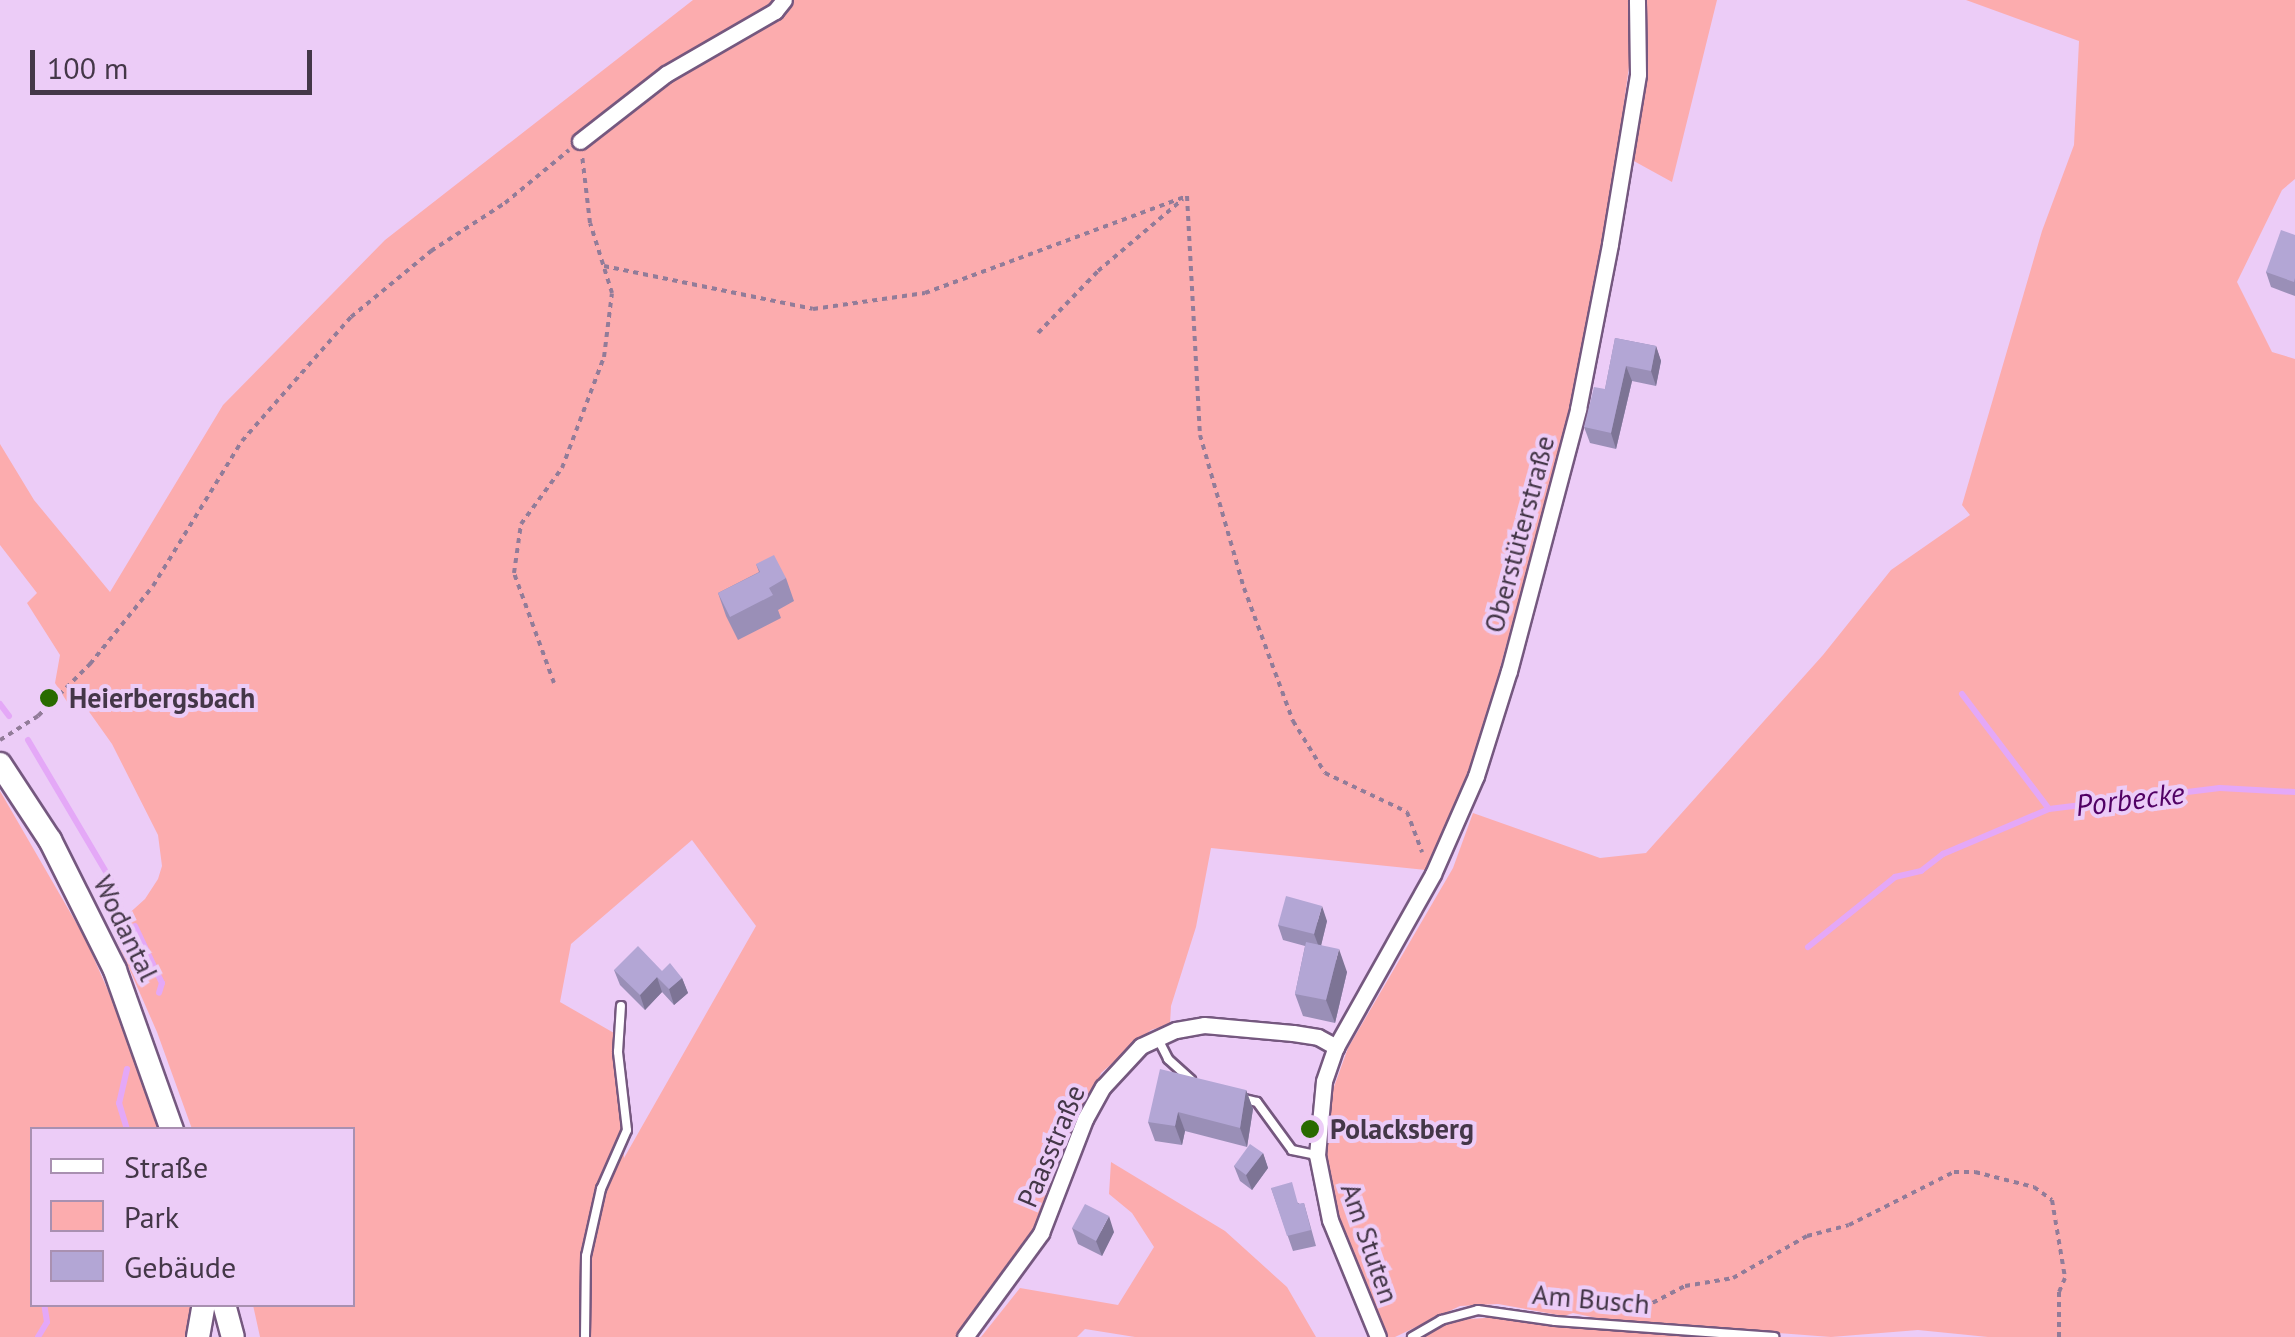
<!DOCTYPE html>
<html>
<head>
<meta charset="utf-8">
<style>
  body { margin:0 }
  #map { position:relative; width:2295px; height:1337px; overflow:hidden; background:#ecccf7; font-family:"PT Sans",sans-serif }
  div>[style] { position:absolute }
  .green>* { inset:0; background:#fcacae }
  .stream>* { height:6px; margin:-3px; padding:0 3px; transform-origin:3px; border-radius:3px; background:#e4a8f7 }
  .path>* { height:4px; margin-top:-2px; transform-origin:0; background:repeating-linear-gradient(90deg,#927c99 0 5px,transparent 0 10px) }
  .roads { filter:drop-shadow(2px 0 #75587f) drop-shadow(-2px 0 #75587f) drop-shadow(0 2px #75587f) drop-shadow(0 -2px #75587f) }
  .lane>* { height:8px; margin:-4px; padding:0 4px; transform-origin:4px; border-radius:4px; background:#fff }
  .street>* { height:15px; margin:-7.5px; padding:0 7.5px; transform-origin:7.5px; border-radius:7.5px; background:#fff }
  .secondary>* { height:22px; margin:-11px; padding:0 11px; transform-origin:11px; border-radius:11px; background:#fff }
  .wall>* { inset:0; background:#9a8fb7 }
  .shaded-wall>* { inset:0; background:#7d7495 }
  .building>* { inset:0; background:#b3a6d5 }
  .dots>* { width:28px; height:28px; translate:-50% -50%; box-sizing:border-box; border:5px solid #ecccf7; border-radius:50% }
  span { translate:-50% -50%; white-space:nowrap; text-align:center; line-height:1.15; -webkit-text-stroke:8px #ecccf7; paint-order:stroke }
  .street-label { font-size:28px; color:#443748 }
  .poi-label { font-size:28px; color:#443748; font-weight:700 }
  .left { translate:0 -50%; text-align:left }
  .water-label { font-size:30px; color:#510164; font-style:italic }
  .legend { position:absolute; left:30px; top:1127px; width:325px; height:180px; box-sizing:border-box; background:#ecccf7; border:2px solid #a990b1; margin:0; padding:12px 18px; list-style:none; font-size:30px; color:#443748 }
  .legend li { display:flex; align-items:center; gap:20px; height:50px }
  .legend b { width:50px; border:2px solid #a990b1 }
  .scale { position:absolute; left:30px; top:50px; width:282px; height:45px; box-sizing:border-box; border:5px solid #443748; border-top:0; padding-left:12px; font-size:30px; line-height:35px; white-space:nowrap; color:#443748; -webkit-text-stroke:8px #ecccf7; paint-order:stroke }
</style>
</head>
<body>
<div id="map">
  <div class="green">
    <i style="clip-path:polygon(evenodd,693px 0,1717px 0,1672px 182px,1632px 160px,1647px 51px,1631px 51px,1617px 156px,1571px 409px,1471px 774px,1426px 870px,1211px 848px,1196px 927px,1171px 1006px,1170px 1024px,1151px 1030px,1101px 1073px,1049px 1209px,959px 1337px,260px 1337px,253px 1305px,352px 1304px,352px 1130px,192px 1129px,157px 1032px,114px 934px,114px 927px,145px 899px,158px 879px,162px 866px,158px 835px,112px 744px,85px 706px,73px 711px,55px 683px,60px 655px,27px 603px,37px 593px,0 545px,0 444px,34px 500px,110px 592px,223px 405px,385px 240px,693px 0,692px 840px,756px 926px,624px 1158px,614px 1033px,560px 1002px,571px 944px,692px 840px)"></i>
    <i style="clip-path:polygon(1966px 0,2295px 0,2295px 179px,2282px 190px,2237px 282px,2272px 352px,2295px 359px,2295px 1337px,1988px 1337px,1918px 1330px,1831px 1337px,1606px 1320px,1573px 1313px,1564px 1316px,1498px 1304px,1460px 1306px,1395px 1337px,1385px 1337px,1338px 1221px,1326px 1155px,1331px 1095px,1348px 1048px,1453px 868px,1473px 813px,1600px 858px,1646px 853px,1823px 655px,1891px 570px,1970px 515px,1962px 505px,2042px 231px,2074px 145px,2079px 41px)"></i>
    <i style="clip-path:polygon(0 791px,85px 938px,137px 1057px,162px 1129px,32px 1130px,32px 1304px,193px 1305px,185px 1337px,0 1337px)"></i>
    <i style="clip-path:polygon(1111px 1162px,1225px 1231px,1287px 1287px,1316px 1337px,1135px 1337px,1085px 1329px,1077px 1337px,981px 1337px,1020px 1288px,1118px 1305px,1154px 1247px,1132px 1213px,1109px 1194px)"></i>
    <i style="clip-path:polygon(1499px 1317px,1552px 1326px,1709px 1337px,1422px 1337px,1455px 1320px)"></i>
  </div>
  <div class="stream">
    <i style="left:1962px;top:694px;width:144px;rotate:52.9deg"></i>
    <i style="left:2049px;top:809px;width:172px;rotate:-7deg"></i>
    <i style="left:2220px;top:788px;width:75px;rotate:3.1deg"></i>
    <i style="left:0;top:704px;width:15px;rotate:53deg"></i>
    <i style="left:28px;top:740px;width:171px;rotate:59.4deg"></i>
    <i style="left:135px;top:926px;width:63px;rotate:64.7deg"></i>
    <i style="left:162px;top:983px;width:10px;rotate:107deg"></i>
    <i style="left:1808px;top:947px;width:112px;rotate:-38.8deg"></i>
    <i style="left:1895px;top:877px;width:27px;rotate:-13deg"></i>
    <i style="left:1921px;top:871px;width:28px;rotate:-38deg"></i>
    <i style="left:1943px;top:854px;width:115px;rotate:-23deg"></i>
    <i style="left:127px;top:1069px;width:35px;rotate:103deg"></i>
    <i style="left:119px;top:1103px;width:28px;rotate:73deg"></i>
    <i style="left:38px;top:1337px;width:17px;rotate:-59deg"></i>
    <i style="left:47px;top:1322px;width:18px;rotate:-99deg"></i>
  </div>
  <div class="path">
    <i style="left:1187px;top:196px;width:239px;rotate:86.9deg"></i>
    <i style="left:1200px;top:435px;width:159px;rotate:74deg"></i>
    <i style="left:1244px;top:588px;width:142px;rotate:69.8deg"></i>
    <i style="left:1293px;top:721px;width:61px;rotate:58.4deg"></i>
    <i style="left:1325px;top:773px;width:91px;rotate:25.4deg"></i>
    <i style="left:1407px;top:812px;width:43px;rotate:69.4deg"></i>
    <i style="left:604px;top:266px;width:213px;rotate:11.6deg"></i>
    <i style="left:813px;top:309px;width:113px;rotate:-8.1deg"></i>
    <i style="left:925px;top:293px;width:279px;rotate:-20.3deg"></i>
    <i style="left:1038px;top:333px;width:86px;rotate:-45.9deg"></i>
    <i style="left:1098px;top:271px;width:111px;rotate:-40.3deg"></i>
    <i style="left:554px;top:683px;width:117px;rotate:-110deg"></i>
    <i style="left:514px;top:573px;width:49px;rotate:-81.9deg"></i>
    <i style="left:521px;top:524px;width:69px;rotate:-53.8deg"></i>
    <i style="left:562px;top:468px;width:119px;rotate:-69.3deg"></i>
    <i style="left:604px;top:357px;width:64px;rotate:-82.9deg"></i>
    <i style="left:612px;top:293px;width:73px;rotate:-107.4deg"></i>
    <i style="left:590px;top:223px;width:68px;rotate:-96.7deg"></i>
    <i style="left:0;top:740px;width:45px;rotate:-32.3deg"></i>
    <i style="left:38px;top:716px;width:74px;rotate:-45deg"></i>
    <i style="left:90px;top:664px;width:100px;rotate:-51.1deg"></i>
    <i style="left:153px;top:586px;width:170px;rotate:-58.5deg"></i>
    <i style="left:242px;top:441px;width:165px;rotate:-48.7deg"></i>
    <i style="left:351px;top:317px;width:104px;rotate:-39.5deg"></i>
    <i style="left:431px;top:251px;width:88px;rotate:-33deg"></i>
    <i style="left:505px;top:203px;width:83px;rotate:-39.6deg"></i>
    <i style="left:1635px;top:1312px;width:56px;rotate:-27.5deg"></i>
    <i style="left:1685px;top:1286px;width:49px;rotate:-9.5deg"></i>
    <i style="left:1733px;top:1278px;width:85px;rotate:-29.6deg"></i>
    <i style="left:1807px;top:1236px;width:43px;rotate:-14.7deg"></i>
    <i style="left:1849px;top:1225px;width:118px;rotate:-26.8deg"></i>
    <i style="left:1954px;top:1172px;width:21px"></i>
    <i style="left:1975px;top:1172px;width:61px;rotate:14.3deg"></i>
    <i style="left:2034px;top:1187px;width:22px;rotate:36deg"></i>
    <i style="left:2052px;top:1200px;width:79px;rotate:80.5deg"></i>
    <i style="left:2065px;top:1278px;width:15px;rotate:113deg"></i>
    <i style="left:2059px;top:1292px;width:45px;rotate:90deg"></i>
  </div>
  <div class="roads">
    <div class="lane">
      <i style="left:1157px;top:1037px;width:25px;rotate:63deg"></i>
      <i style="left:1168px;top:1059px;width:31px;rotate:42deg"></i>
      <i style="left:1240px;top:1098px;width:17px;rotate:13deg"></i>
      <i style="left:1257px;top:1102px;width:59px;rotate:53.9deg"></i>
      <i style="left:1292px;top:1150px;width:25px;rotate:12deg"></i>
      <i style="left:585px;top:1337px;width:81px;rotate:-89.3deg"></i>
      <i style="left:586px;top:1256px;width:69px;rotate:-77.4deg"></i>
      <i style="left:601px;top:1189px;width:64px;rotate:-66.2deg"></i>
      <i style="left:627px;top:1130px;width:79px;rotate:-96.6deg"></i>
      <i style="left:618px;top:1052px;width:46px;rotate:-86.3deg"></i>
      <i style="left:1412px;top:1337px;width:34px;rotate:-30deg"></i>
      <i style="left:1441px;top:1320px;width:38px;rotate:-15deg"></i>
      <i style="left:1478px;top:1310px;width:78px;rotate:8.1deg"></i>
      <i style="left:1555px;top:1321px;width:220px;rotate:4.2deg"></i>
    </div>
    <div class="street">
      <i style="left:580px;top:141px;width:109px;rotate:-37.9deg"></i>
      <i style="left:666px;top:74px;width:126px;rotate:-30deg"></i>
      <i style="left:775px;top:11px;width:14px;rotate:-51deg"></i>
      <i style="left:965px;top:1337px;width:129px;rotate:-53.8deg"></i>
      <i style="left:1041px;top:1233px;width:122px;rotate:-68.9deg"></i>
      <i style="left:1085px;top:1119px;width:37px;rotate:-61deg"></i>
      <i style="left:1103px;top:1087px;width:56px;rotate:-47.2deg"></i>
      <i style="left:1141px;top:1046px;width:38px;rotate:-25deg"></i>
      <i style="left:1176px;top:1030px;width:28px;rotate:-10deg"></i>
      <i style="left:1204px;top:1025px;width:89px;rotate:5.1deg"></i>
      <i style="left:1293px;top:1033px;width:25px;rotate:9deg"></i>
      <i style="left:1318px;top:1037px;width:21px;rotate:29deg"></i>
      <i style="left:1378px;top:1337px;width:126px;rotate:-112.3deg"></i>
      <i style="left:1330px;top:1220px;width:66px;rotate:-101.3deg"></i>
      <i style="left:1317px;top:1155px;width:74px;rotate:-84.6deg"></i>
      <i style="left:1324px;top:1081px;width:36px;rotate:-71deg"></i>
      <i style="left:1336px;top:1047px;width:198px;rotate:-60.7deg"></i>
      <i style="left:1433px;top:874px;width:107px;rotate:-66.3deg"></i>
      <i style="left:1476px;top:776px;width:110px;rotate:-72.6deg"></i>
      <i style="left:1509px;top:671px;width:271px;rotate:-75.2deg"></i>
      <i style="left:1578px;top:409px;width:168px;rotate:-79deg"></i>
      <i style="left:1610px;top:244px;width:172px;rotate:-80.6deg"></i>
      <i style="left:1638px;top:74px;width:74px;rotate:-90.8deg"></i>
    </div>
    <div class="secondary">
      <i style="left:0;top:764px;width:91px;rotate:56.7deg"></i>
      <i style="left:50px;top:840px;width:145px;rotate:63.4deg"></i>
      <i style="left:115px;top:970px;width:170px;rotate:70.4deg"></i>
      <i style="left:224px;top:1304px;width:34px;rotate:75deg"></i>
      <i style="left:198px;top:1337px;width:34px;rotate:-80deg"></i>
    </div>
  </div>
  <div class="wall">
    <i style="clip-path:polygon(2295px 235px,2295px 296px,2271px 287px,2266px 272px)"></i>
    <i style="clip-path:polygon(1615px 338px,1656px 346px,1661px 361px,1656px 386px,1632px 381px,1616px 449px,1590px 443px,1584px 427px,1605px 389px)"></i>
    <i style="clip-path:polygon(756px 564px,786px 578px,794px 601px,778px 610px,781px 618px,738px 640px,726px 616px,718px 593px,759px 572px)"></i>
    <i style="clip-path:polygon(1327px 921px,1321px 945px,1347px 972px,1335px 1023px,1303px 1016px,1295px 994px,1305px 946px,1283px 940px,1278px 925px)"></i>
    <i style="clip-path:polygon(614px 970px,662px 971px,682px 978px,688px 993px,674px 1005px,662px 992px,645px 1010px,620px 985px)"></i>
    <i style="clip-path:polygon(1246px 1090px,1253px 1109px,1247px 1147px,1185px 1131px,1182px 1145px,1155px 1141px,1148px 1122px)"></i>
    <i style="clip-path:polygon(1263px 1153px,1268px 1168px,1252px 1190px,1240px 1181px,1234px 1166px)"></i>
    <i style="clip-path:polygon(1271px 1188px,1300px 1204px,1304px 1203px,1316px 1246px,1293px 1251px)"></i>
    <i style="clip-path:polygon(1072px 1228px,1114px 1232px,1102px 1256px,1078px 1244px)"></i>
  </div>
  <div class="shaded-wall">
    <i style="clip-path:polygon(1656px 346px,1661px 361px,1656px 386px,1651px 371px)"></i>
    <i style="clip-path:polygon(1626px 366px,1632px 381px,1616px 449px,1611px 433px)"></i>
    <i style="clip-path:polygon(1322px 906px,1327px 921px,1320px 950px,1314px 934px)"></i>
    <i style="clip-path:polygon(1339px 949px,1347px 972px,1335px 1023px,1326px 1000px)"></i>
    <i style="clip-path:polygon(657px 977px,662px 992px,645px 1010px,640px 995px)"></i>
    <i style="clip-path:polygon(682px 978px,688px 993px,674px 1005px,669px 989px)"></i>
    <i style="clip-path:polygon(1246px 1090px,1253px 1109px,1247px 1147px,1240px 1128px)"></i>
    <i style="clip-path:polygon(1178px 1112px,1185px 1131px,1182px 1145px,1175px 1126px)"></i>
    <i style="clip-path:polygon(1263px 1153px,1268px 1168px,1252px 1190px,1246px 1175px)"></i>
    <i style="clip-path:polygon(1109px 1216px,1114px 1232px,1102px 1256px,1096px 1241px)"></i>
  </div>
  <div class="building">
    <i style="clip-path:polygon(2281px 230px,2295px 235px,2295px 278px,2294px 282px,2266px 272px)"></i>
    <i style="clip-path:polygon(1615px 338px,1656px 346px,1651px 371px,1626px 366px,1611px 433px,1584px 427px,1594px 387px,1605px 389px)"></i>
    <i style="clip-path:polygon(774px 555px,786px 578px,769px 588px,773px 595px,730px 617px,718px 593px,760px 572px,756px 564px)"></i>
    <i style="clip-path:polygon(1286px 896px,1322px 906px,1314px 934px,1278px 925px)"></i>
    <i style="clip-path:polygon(1306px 942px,1339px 949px,1326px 1000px,1295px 994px)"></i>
    <i style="clip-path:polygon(638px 946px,662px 971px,670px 963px,682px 978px,669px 989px,657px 977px,640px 995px,614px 970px)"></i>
    <i style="clip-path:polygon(1160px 1069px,1246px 1090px,1240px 1128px,1178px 1112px,1175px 1126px,1148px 1122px)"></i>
    <i style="clip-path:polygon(1250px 1144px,1263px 1153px,1246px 1175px,1234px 1166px)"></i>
    <i style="clip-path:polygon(1292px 1182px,1298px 1204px,1304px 1203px,1311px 1230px,1287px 1236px,1271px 1188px)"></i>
    <i style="clip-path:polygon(1085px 1204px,1109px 1216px,1096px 1241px,1072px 1228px)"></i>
  </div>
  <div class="dots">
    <i style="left:49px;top:698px;background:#296b00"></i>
    <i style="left:1310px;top:1129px;background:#296b00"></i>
  </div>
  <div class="street-label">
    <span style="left:1519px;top:534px;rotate:-75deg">Oberstüterstraße</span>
    <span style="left:126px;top:928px;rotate:64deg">Wodantal</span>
    <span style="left:1051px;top:1146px;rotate:-67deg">Paasstraße</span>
    <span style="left:1370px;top:1243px;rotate:71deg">Am Stuten</span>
    <span style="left:1591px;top:1299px;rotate:5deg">Am Busch</span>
  </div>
  <div class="poi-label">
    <span class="left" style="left:69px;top:698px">Heierbergsbach</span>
    <span class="left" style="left:1330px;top:1129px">Polacksberg</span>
  </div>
  <div class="water-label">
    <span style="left:2130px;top:799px;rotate:-7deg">Porbecke</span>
  </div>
  <ul class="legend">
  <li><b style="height:12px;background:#fff"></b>Straße</li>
  <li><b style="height:28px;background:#fcacae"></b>Park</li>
  <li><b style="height:28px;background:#b3a6d5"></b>Gebäude</li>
  </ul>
  <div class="scale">100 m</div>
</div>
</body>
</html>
